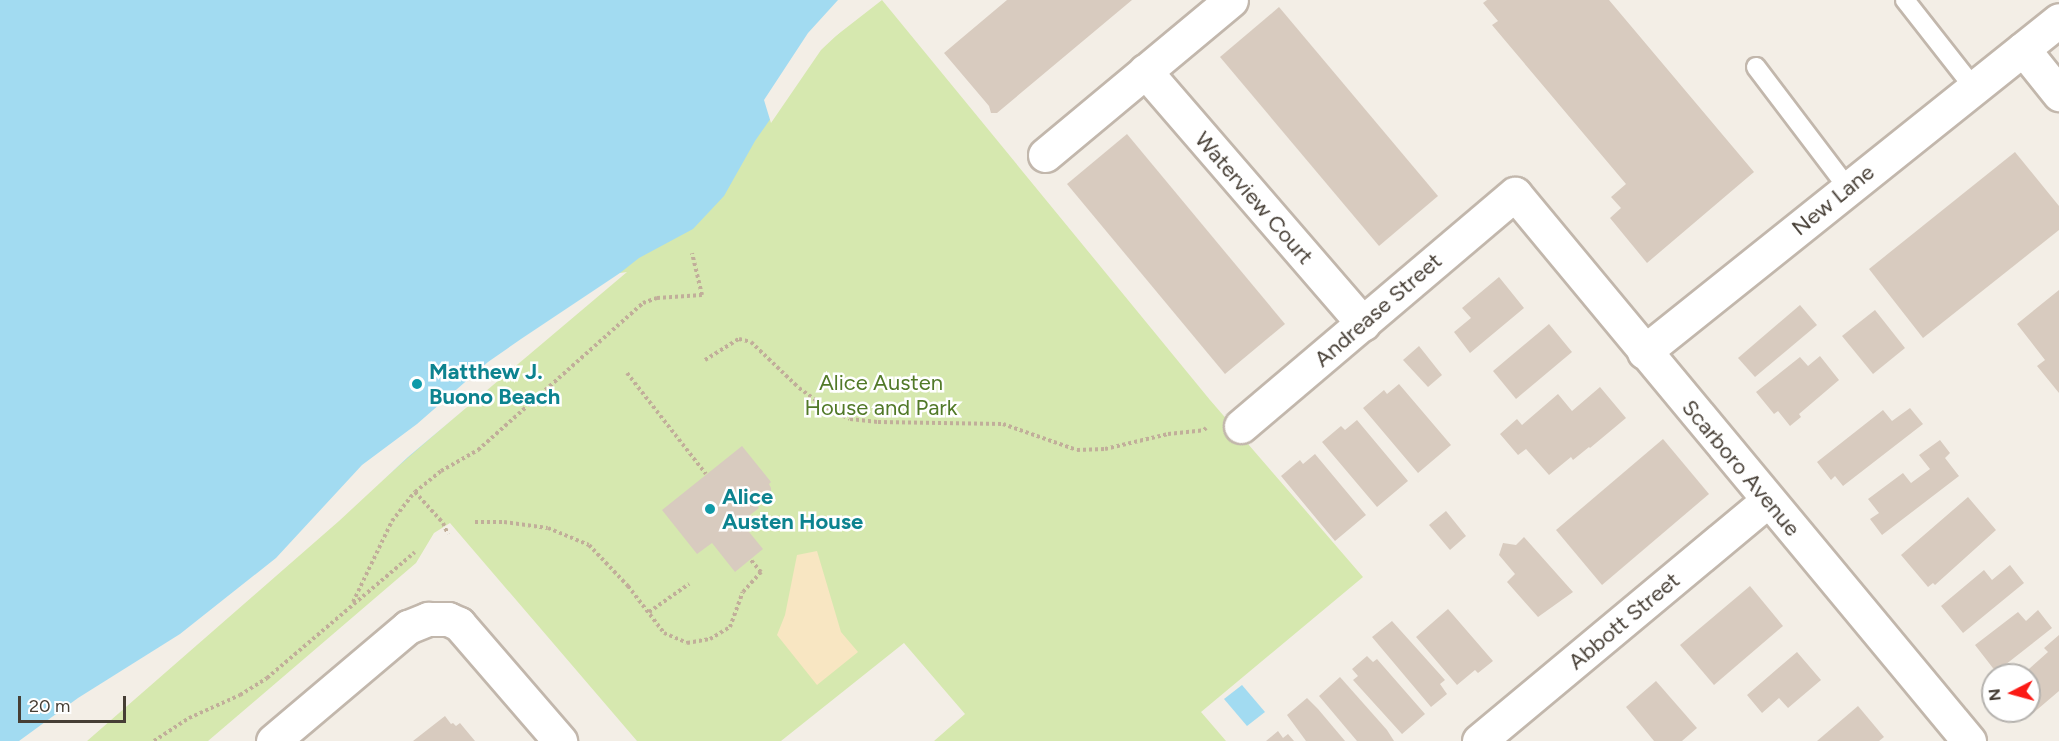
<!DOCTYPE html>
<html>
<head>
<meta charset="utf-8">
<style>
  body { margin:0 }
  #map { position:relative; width:2059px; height:741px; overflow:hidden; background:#f3eee6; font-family:Figtree,sans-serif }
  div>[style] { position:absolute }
  .green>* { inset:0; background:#d6e8af }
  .sand>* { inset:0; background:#f8e6c2 }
  .water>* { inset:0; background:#a2dbf1 }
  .pier>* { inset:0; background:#f3eee6 }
  .building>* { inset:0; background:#d8cbbf }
  .path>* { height:4px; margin-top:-2px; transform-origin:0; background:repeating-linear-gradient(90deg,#c1ae9a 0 3px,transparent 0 6px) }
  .roads { filter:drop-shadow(2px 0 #c2b7ac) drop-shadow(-2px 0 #c2b7ac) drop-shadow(0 2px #c2b7ac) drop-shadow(0 -2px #c2b7ac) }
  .service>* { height:18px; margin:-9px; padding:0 9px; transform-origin:9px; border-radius:9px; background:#fff }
  .minor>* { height:33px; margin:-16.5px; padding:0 16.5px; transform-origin:16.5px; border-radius:16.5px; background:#fff }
  .tertiary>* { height:33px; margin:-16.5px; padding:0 16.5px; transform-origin:16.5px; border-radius:16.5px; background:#fff }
  .dots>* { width:16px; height:16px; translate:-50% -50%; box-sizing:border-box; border:3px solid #fff; border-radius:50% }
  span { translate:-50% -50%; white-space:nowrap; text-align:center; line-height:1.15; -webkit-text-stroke:5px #fff; paint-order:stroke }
  .street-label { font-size:22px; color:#463e35 }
  .culture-label { font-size:22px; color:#0d838f; font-weight:700 }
  .left { translate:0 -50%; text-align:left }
  .park-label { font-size:22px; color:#517928 }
  .north { position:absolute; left:1981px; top:663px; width:60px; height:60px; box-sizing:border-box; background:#fff; border:2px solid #b5b2ae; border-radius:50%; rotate:264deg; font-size:16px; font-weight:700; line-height:24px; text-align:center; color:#463e35 }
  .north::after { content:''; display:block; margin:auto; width:21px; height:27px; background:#fb1a15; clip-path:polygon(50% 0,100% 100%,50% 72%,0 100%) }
  .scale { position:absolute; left:18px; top:696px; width:108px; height:27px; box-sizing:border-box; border:3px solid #463e35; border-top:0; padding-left:8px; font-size:18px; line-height:21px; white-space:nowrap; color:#463e35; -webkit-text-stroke:4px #fff; paint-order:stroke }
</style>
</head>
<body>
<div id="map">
  <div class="green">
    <i style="clip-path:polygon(882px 0,1210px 400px,1363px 577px,1201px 712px,1226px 741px,934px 741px,965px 714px,904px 643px,781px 741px,637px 741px,450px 523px,434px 533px,416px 563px,208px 741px,83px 741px,819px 49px)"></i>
  </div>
  <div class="sand">
    <i style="clip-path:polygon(817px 551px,841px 632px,858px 652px,817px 685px,777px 635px,785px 615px,797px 555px)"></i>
  </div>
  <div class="water">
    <i style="clip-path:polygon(0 0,871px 0,819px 49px,755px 141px,724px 196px,693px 229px,639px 258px,620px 273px,83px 741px,0 741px)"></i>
    <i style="clip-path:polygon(1242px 685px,1265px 712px,1247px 726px,1224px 699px)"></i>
  </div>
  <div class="pier">
    <i style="clip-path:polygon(838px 0,874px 0,821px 50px,771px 123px,764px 100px,808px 33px)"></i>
    <i style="clip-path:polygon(627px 272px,408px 457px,339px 521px,87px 741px,19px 741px,78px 698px,180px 634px,276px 558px,362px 465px,417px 424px,488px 362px,521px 339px,620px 273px)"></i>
  </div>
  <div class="building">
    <i style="clip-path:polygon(1007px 0,1132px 0,997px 113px,991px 113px,989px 106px,944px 53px)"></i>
    <i style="clip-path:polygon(1487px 0,1609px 0,1754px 172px,1647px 263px,1610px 218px,1621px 208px,1611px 197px,1626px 184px,1492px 25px,1498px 21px,1483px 3px)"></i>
    <i style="clip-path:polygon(1279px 7px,1438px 196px,1379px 246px,1220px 57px)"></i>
    <i style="clip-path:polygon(1127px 134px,1285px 324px,1225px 374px,1067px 184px)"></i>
    <i style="clip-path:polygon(2015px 152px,2059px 206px,2059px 230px,1923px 338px,1869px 269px)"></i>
    <i style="clip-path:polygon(1499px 277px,1524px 308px,1470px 353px,1454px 332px,1471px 318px,1462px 308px)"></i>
    <i style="clip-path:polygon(2059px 290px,2059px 393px,2037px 366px,2045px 360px,2017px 324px)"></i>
    <i style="clip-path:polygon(1800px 305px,1817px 325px,1755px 377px,1738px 358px)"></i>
    <i style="clip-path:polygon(1875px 310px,1905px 348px,1873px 374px,1842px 336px)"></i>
    <i style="clip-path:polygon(1549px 324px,1572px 352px,1516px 399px,1493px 371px)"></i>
    <i style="clip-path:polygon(1419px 346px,1442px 375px,1428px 387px,1403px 360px)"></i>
    <i style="clip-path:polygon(1820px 356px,1839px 380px,1799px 414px,1801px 417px,1790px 426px,1778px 411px,1774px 414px,1756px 392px,1800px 357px,1808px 366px)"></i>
    <i style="clip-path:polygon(1399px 384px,1451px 445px,1418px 473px,1363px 408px,1384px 390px,1387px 394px)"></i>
    <i style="clip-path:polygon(1600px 387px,1626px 418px,1590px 448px,1589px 447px,1573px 460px,1571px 457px,1549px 475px,1526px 449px,1518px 455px,1500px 434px,1517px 419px,1522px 425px,1558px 394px,1572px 411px)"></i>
    <i style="clip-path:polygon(1910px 408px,1923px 424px,1843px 486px,1835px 476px,1831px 480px,1817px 462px,1883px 410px,1892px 421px)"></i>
    <i style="clip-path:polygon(1357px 420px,1408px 481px,1377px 507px,1322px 442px,1341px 426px,1345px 430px)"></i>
    <i style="clip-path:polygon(1663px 439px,1709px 494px,1602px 585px,1556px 530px)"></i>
    <i style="clip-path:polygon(1940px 440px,1950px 453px,1945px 458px,1959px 476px,1882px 535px,1870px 519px,1879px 513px,1868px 499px,1903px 473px,1911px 483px,1930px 469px,1919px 455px)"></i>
    <i style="clip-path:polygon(742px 446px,771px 482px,769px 484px,771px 488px,771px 495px,766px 499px,759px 498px,756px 494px,751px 498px,759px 508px,741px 522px,763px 549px,735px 572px,712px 543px,697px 554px,662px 510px)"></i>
    <i style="clip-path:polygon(1315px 454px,1366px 515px,1335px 541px,1281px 476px,1300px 460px,1303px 464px)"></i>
    <i style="clip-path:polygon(1968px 497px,1996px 530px,1935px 585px,1933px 583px,1928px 587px,1901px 555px)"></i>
    <i style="clip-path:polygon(1446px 511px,1466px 536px,1450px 550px,1429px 525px)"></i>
    <i style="clip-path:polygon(1524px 537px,1573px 592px,1538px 617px,1507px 582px,1515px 574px,1499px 555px,1503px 543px,1516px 545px)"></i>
    <i style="clip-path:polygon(2010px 565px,2024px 583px,1963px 633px,1941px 606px,1984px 570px,1992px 580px)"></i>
    <i style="clip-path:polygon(1750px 586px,1783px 626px,1714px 685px,1680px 645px)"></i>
    <i style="clip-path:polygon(1448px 609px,1493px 661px,1478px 673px,1475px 670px,1457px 685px,1416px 637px)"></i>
    <i style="clip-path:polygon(2038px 610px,2052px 628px,1996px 672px,1975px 645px,2018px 612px,2026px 621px)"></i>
    <i style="clip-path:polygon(1392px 621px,1445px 680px,1440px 684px,1447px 694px,1431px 707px,1372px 637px)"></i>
    <i style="clip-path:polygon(2059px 635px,2059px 691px,2032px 714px,2029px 711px,2029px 675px,2022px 675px,2048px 652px,2044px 648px)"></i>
    <i style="clip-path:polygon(1797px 652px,1821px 680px,1788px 708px,1779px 698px,1762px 713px,1747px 695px)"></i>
    <i style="clip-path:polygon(1367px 656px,1373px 662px,1377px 659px,1425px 714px,1402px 734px,1353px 680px,1358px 676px,1352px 669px)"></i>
    <i style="clip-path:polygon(1340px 677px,1387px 730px,1394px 741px,1357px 741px,1319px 696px)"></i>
    <i style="clip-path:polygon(1656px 681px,1697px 728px,1682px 741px,1654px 741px,1626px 707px)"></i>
    <i style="clip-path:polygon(1307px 698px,1318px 709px,1345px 741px,1306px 741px,1287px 715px)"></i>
    <i style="clip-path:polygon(1858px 706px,1884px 737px,1879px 741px,1817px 741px)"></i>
    <i style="clip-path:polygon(445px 716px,451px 724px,453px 723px,456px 726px,460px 723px,475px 741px,413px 741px)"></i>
    <i style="clip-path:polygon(1278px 731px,1283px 738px,1288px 734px,1294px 741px,1266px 741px)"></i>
  </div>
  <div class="path">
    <i style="left:705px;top:360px;width:40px;rotate:-32deg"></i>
    <i style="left:739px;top:339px;width:12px;rotate:14deg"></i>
    <i style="left:751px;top:342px;width:66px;rotate:43.8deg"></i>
    <i style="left:799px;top:388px;width:34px;rotate:36deg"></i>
    <i style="left:827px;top:408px;width:25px;rotate:26deg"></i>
    <i style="left:850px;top:419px;width:28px;rotate:6deg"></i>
    <i style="left:878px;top:422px;width:125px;rotate:0.9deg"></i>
    <i style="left:1003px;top:424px;width:78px;rotate:19.4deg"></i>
    <i style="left:1077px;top:450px;width:28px;rotate:-2deg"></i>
    <i style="left:1105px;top:449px;width:65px;rotate:-13.4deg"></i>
    <i style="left:1168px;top:434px;width:36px;rotate:-6deg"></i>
    <i style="left:1204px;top:430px;width:3px;rotate:-45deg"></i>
    <i style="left:627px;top:373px;width:128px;rotate:52deg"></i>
    <i style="left:415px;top:492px;width:42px;rotate:47.9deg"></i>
    <i style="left:443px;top:523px;width:12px;rotate:66deg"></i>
    <i style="left:475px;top:522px;width:29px"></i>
    <i style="left:504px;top:522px;width:44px;rotate:7.8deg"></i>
    <i style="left:548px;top:528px;width:44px;rotate:22.5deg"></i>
    <i style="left:589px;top:545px;width:57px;rotate:46.4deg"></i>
    <i style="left:628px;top:586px;width:59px;rotate:52.5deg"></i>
    <i style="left:664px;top:633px;width:25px;rotate:23deg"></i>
    <i style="left:687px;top:643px;width:23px;rotate:-10deg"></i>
    <i style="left:710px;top:639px;width:23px;rotate:-31deg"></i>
    <i style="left:730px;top:627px;width:37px;rotate:-70deg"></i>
    <i style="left:743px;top:592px;width:27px;rotate:-48deg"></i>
    <i style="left:761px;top:572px;width:17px;rotate:-130deg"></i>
    <i style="left:353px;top:602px;width:90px;rotate:-64.3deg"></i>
    <i style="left:392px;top:521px;width:37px;rotate:-52deg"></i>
    <i style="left:415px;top:492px;width:33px;rotate:-39deg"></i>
    <i style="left:441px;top:471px;width:43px;rotate:-29.6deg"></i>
    <i style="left:478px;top:450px;width:221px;rotate:-41.7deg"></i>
    <i style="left:643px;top:303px;width:15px;rotate:-20deg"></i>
    <i style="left:657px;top:298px;width:45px;rotate:-3.8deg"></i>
    <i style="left:702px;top:295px;width:43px;rotate:-103.4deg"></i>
    <i style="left:649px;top:612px;width:49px;rotate:-35deg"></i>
    <i style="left:154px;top:741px;width:42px;rotate:-33.3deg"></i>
    <i style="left:189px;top:718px;width:56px;rotate:-24.3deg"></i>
    <i style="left:240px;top:695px;width:32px;rotate:-32deg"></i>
    <i style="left:267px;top:678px;width:194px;rotate:-40.4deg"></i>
  </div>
  <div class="roads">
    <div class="service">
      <i style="left:1905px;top:0;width:112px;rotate:51.9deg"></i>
      <i style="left:1756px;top:67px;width:152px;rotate:52.8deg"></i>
    </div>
    <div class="minor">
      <i style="left:2023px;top:49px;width:58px;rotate:51.3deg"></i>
      <i style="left:1145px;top:71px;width:334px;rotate:49.2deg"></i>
      <i style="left:1045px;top:155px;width:242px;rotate:-39.8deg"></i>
      <i style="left:1644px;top:352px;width:531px;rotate:-38.66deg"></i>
      <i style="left:1241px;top:426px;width:359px;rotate:-40.3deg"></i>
      <i style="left:1515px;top:194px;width:711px;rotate:50.31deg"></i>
      <i style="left:1479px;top:741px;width:376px;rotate:-39.8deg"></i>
    </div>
    <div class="tertiary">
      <i style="left:273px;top:741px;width:177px;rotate:-40.2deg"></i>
      <i style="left:408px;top:627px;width:22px;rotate:-22deg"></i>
      <i style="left:428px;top:619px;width:20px"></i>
      <i style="left:448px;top:619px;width:12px;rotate:24deg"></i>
      <i style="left:459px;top:624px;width:155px;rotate:49.2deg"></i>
    </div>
  </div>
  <div class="dots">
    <i style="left:417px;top:384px;background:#0f9aa8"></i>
    <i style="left:710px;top:509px;background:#0f9aa8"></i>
  </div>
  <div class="street-label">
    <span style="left:1254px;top:198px;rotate:49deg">Waterview Court</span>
    <span style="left:1833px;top:200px;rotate:-39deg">New Lane</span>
    <span style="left:1378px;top:310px;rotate:-41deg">Andrease Street</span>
    <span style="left:1741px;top:468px;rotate:50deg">Scarboro Avenue</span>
    <span style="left:1624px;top:621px;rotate:-40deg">Abbott Street</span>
  </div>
  <div class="culture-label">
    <span class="left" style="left:429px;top:384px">Matthew J.<br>Buono Beach</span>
    <span class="left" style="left:722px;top:509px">Alice<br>Austen House</span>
  </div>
  <div class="park-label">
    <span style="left:881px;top:395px">Alice Austen<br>House and Park</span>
  </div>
  <div class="north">N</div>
  <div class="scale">20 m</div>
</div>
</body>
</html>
